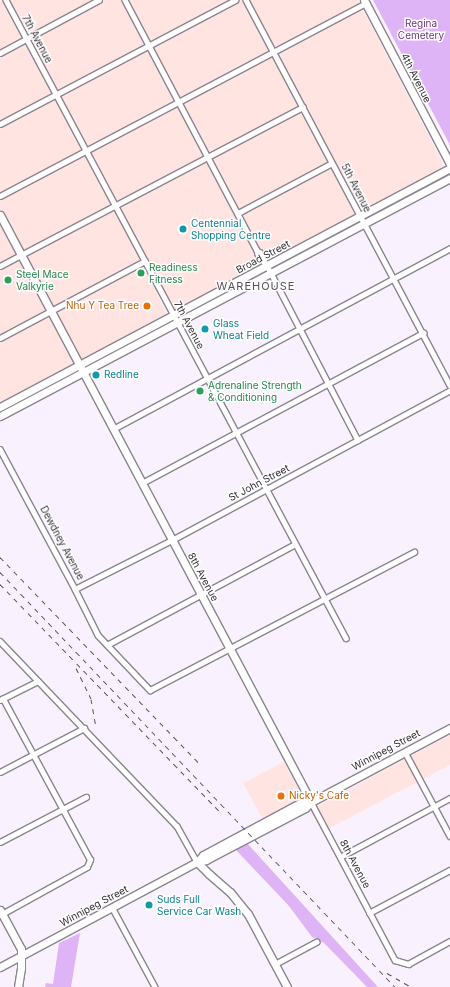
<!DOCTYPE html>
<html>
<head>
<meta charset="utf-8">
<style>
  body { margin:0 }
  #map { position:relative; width:450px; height:987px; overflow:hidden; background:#f9f2fe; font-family:Inter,sans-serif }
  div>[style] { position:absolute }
  .commercial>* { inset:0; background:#ffe4e1 }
  .green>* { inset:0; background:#dfb4f6 }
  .roads { filter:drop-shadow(1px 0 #8b848f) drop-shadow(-1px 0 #8b848f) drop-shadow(0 1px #8b848f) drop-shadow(0 -1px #8b848f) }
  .street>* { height:4.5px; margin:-2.25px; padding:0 2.25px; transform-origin:2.25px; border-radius:2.25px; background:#fff }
  .secondary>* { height:7px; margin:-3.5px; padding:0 3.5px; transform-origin:3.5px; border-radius:3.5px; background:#fff }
  .rail>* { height:1px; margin-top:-0.5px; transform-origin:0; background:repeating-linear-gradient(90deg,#575359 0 5px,transparent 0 10px) }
  .dots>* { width:11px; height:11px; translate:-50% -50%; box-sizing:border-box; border:2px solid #fff; border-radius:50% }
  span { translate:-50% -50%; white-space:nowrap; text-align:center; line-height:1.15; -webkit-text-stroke:3px #fff; paint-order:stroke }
  .park-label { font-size:10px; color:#6c3286 }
  .street-label { font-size:10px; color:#343136 }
  .culture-label { font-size:10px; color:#0d838f }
  .left { translate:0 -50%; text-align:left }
  .leisure-label { font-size:10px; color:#27864d }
  .food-label { font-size:10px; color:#c56008 }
  .right { translate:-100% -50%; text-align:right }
  .neighbourhood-label { font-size:11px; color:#57505a; letter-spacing:1px }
</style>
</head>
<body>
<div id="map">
  <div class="commercial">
    <i style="clip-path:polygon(0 0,358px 0,442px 161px,442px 166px,439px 170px,178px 309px,173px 308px,163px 289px,156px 292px,166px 312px,165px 315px,0 404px)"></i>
    <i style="clip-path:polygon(450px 735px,450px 765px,322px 832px,310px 810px)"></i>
    <i style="clip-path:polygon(284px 762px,300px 792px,300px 798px,263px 820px,243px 783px)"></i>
  </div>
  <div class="green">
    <i style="clip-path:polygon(373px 0,450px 0,450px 145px)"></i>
    <i style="clip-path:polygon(247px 843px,378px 987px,367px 987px,324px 943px,312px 937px,289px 906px,235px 849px)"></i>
    <i style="clip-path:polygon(80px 933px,71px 987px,45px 987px,46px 983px,53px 984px,59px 943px)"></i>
  </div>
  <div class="roads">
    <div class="street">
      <i style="left:6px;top:0;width:723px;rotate:61.95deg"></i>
      <i style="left:125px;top:0;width:283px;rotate:62.2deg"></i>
      <i style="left:257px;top:250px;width:4px;rotate:76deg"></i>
      <i style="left:258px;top:254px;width:10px;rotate:53deg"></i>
      <i style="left:246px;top:0;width:436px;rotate:62.1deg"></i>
      <i style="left:0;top:53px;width:112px;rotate:-28.2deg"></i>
      <i style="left:0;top:124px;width:266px;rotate:-27.8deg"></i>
      <i style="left:0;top:196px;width:414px;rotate:-27.8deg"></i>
      <i style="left:238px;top:213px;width:106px;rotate:-28deg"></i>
      <i style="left:260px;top:252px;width:212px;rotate:62.5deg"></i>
      <i style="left:0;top:266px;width:342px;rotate:-27.7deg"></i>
      <i style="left:0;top:338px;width:164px;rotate:-28deg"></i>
      <i style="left:113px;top:429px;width:383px;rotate:-28.2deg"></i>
      <i style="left:0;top:449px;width:159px;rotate:61.8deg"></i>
      <i style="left:75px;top:589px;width:51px;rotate:63.4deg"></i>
      <i style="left:98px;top:635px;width:76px;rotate:46.6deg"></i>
      <i style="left:150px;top:690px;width:298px;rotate:-27.6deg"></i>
      <i style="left:142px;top:483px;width:319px;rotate:-28.1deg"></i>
      <i style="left:75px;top:589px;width:109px;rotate:-26.8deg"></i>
      <i style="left:172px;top:540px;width:316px;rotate:-28.3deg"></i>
      <i style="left:0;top:641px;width:256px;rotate:46.3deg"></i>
      <i style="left:177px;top:826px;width:41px;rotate:60.9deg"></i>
      <i style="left:107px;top:645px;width:213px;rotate:-28.2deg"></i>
      <i style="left:0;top:700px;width:42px;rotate:-26.6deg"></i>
      <i style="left:405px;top:752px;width:95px;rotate:61.8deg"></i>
      <i style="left:0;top:772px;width:95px;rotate:-27.6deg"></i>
      <i style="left:311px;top:802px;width:179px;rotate:62deg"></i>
      <i style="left:395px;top:960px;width:14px;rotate:17deg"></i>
      <i style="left:408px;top:964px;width:48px;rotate:-28.7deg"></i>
      <i style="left:0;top:842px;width:97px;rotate:-27.6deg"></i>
      <i style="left:340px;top:857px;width:125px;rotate:-28.2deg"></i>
      <i style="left:112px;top:907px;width:91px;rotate:61.7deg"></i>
      <i style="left:369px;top:913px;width:92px;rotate:-28deg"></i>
      <i style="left:0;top:915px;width:99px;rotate:-28.9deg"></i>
      <i style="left:87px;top:867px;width:8px;rotate:-67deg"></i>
      <i style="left:90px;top:860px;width:183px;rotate:-118.4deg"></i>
      <i style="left:275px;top:964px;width:47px;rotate:-28.2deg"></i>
    </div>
    <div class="secondary">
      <i style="left:364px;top:0;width:185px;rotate:62.3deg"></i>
      <i style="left:0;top:215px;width:664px;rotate:62.08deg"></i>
      <i style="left:0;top:407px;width:510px;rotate:-27.97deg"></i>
      <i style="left:0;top:416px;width:509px;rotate:-27.87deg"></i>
      <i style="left:197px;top:862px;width:17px;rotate:45deg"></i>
      <i style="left:209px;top:874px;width:28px;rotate:41deg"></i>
      <i style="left:230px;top:892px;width:28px;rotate:51deg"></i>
      <i style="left:248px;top:914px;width:83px;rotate:61.9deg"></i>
      <i style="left:197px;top:862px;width:9px;rotate:-49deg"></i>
      <i style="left:203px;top:855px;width:112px;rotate:-28.2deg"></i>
      <i style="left:302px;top:802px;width:9px"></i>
      <i style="left:0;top:910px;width:44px;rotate:61.7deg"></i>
      <i style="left:21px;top:949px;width:19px;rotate:90deg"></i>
      <i style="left:21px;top:968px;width:19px;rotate:99deg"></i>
      <i style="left:0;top:967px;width:223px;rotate:-28.1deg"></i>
      <i style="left:197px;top:862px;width:9px;rotate:-13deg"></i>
      <i style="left:206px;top:860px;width:112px;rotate:-27.7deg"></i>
      <i style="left:305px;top:808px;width:8px;rotate:-45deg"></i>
      <i style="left:311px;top:802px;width:157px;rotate:-28deg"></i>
    </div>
  </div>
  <div class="rail">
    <i style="left:0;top:557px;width:289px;rotate:46deg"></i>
    <i style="left:0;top:572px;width:573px;rotate:46.41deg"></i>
    <i style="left:0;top:584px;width:315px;rotate:46deg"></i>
    <i style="left:76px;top:668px;width:34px;rotate:64deg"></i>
    <i style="left:91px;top:699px;width:27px;rotate:80deg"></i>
    <i style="left:387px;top:973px;width:28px;rotate:30deg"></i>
  </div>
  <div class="dots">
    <i style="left:183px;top:229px;background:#0f9aa8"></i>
    <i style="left:141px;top:273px;background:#2e9e5b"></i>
    <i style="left:8px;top:280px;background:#2e9e5b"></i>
    <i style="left:147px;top:306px;background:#e8710a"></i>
    <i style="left:205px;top:329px;background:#0f9aa8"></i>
    <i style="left:96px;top:375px;background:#0f9aa8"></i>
    <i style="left:200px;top:391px;background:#2e9e5b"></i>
    <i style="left:281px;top:796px;background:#e8710a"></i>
    <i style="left:149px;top:905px;background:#0f9aa8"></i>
  </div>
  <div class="park-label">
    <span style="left:421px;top:29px">Regina<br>Cemetery</span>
  </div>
  <div class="street-label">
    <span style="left:37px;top:39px;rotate:62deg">7th Avenue</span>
    <span style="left:416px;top:78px;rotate:63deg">4th Avenue</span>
    <span style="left:356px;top:188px;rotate:63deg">5th Avenue</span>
    <span style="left:263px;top:257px;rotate:-28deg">Broad Street</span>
    <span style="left:189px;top:325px;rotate:62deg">7th Avenue</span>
    <span style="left:259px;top:483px;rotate:-28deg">St John Street</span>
    <span style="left:62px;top:543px;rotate:62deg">Dewdney Avenue</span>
    <span style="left:203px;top:577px;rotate:62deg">8th Avenue</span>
    <span style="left:386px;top:750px;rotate:-28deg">Winnipeg Street</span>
    <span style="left:355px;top:864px;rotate:62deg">8th Avenue</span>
    <span style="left:94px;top:906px;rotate:-28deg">Winnipeg Street</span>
  </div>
  <div class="culture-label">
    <span class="left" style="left:191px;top:229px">Centennial<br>Shopping Centre</span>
    <span class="left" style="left:213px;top:329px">Glass<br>Wheat Field</span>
    <span class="left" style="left:104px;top:375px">Redline</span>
    <span class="left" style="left:157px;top:905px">Suds Full<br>Service Car Wash</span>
  </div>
  <div class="leisure-label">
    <span class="left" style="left:149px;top:273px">Readiness<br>Fitness</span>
    <span class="left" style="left:16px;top:280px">Steel Mace<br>Valkyrie</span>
    <span class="left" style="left:208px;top:391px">Adrenaline Strength<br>&amp; Conditioning</span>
  </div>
  <div class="food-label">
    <span class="right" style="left:139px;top:306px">Nhu Y Tea Tree</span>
    <span class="left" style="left:289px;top:796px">Nicky's Cafe</span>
  </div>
  <div class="neighbourhood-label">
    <span style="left:256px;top:286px">WAREHOUSE</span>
  </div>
</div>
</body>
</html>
